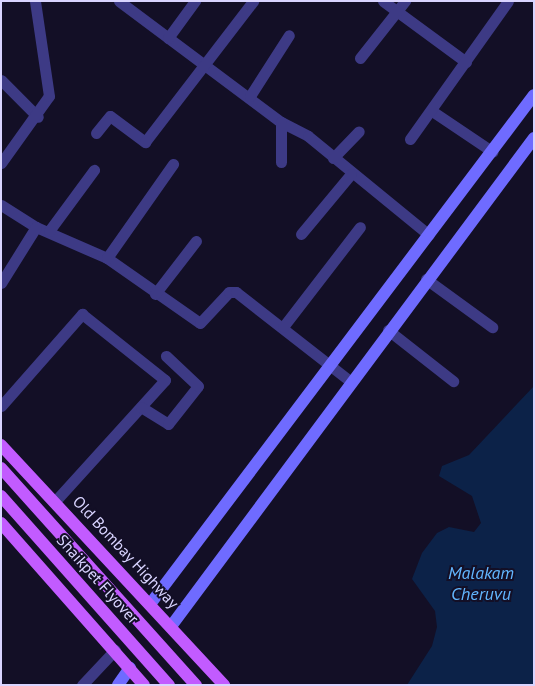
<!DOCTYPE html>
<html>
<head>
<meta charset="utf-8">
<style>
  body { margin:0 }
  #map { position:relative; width:535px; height:686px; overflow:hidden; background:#130f26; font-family:"PT Sans",sans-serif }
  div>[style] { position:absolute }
  .water>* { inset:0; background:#0c2248 }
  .street>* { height:11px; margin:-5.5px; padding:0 5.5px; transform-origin:5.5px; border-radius:5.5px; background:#3d3a85 }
  .secondary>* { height:12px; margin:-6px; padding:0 6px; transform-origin:6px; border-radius:6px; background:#6f6bff }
  .primary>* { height:12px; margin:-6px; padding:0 6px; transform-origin:6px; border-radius:6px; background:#c25bff }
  span { translate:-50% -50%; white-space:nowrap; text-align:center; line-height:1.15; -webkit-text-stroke:4px #130f26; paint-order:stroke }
  .street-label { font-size:16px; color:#d9d4ff }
  .water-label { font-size:18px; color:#62b6ff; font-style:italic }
  .frame { position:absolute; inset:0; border:2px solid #d9d4ff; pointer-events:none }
</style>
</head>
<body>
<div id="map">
  <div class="water">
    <i style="clip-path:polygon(534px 386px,534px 685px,407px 685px,432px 646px,437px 627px,435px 611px,412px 579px,422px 553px,437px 533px,449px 527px,474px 532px,481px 523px,472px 496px,439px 476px,442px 466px,469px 455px)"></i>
  </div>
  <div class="street">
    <i style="left:119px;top:1px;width:202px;rotate:36.8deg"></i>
    <i style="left:281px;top:122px;width:30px;rotate:27deg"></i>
    <i style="left:308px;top:136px;width:156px;rotate:39.3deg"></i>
    <i style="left:383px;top:1px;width:103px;rotate:36.3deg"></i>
    <i style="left:168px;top:38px;width:46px;rotate:-53.9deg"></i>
    <i style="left:360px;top:58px;width:73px;rotate:-51.7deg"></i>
    <i style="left:1px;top:80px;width:52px;rotate:45deg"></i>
    <i style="left:250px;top:96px;width:72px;rotate:-57.4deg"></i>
    <i style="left:432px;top:111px;width:73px;rotate:33.9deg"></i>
    <i style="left:96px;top:133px;width:22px;rotate:-51deg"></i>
    <i style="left:110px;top:116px;width:44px;rotate:36.6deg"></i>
    <i style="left:145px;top:142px;width:178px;rotate:-52.5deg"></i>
    <i style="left:410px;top:139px;width:169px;rotate:-54.6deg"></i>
    <i style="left:333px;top:158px;width:37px;rotate:-46deg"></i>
    <i style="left:281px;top:162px;width:40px;rotate:-90deg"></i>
    <i style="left:1px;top:163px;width:82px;rotate:-54.4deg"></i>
    <i style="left:49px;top:96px;width:96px;rotate:-98.4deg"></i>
    <i style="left:1px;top:205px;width:41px;rotate:32.2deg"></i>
    <i style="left:36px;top:227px;width:77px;rotate:23.6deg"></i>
    <i style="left:107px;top:258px;width:113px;rotate:35deg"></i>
    <i style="left:200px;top:323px;width:42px;rotate:-46.9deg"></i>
    <i style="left:229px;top:292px;width:7px"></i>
    <i style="left:236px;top:292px;width:145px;rotate:38deg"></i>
    <i style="left:49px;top:231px;width:76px;rotate:-53.6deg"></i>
    <i style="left:301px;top:234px;width:78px;rotate:-50.2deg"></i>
    <i style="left:107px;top:258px;width:115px;rotate:-54.9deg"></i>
    <i style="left:426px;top:279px;width:82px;rotate:36deg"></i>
    <i style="left:1px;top:283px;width:66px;rotate:-58deg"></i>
    <i style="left:155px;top:294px;width:67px;rotate:-52.3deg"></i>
    <i style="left:283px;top:327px;width:126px;rotate:-52.4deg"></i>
    <i style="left:388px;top:330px;width:83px;rotate:38.1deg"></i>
    <i style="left:1px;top:406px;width:123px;rotate:-48.6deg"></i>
    <i style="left:82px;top:314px;width:106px;rotate:38.5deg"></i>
    <i style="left:165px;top:380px;width:162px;rotate:132.2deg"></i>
    <i style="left:141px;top:407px;width:32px;rotate:32deg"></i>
    <i style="left:168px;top:424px;width:48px;rotate:-51.7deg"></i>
    <i style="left:198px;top:386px;width:44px;rotate:-136.8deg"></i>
    <i style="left:82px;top:685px;width:48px;rotate:-46.7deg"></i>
  </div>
  <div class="secondary">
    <i style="left:151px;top:603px;width:636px;rotate:-52.99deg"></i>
    <i style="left:172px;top:625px;width:607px;rotate:-53.38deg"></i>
    <i style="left:118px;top:685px;width:21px;rotate:-55deg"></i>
  </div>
  <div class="primary">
    <i style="left:1px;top:445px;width:328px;rotate:47.1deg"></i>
    <i style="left:1px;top:468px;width:292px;rotate:48.1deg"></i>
    <i style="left:1px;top:496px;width:253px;rotate:48.4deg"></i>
    <i style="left:1px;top:523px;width:216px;rotate:48.6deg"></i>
  </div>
  <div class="street-label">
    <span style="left:126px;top:552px;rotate:47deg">Old Bombay Highway</span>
    <span style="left:98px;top:579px;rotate:48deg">Shaikpet Flyover</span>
  </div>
  <div class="water-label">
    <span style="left:481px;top:584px">Malakam<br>Cheruvu</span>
  </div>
  <div class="frame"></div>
</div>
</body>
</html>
